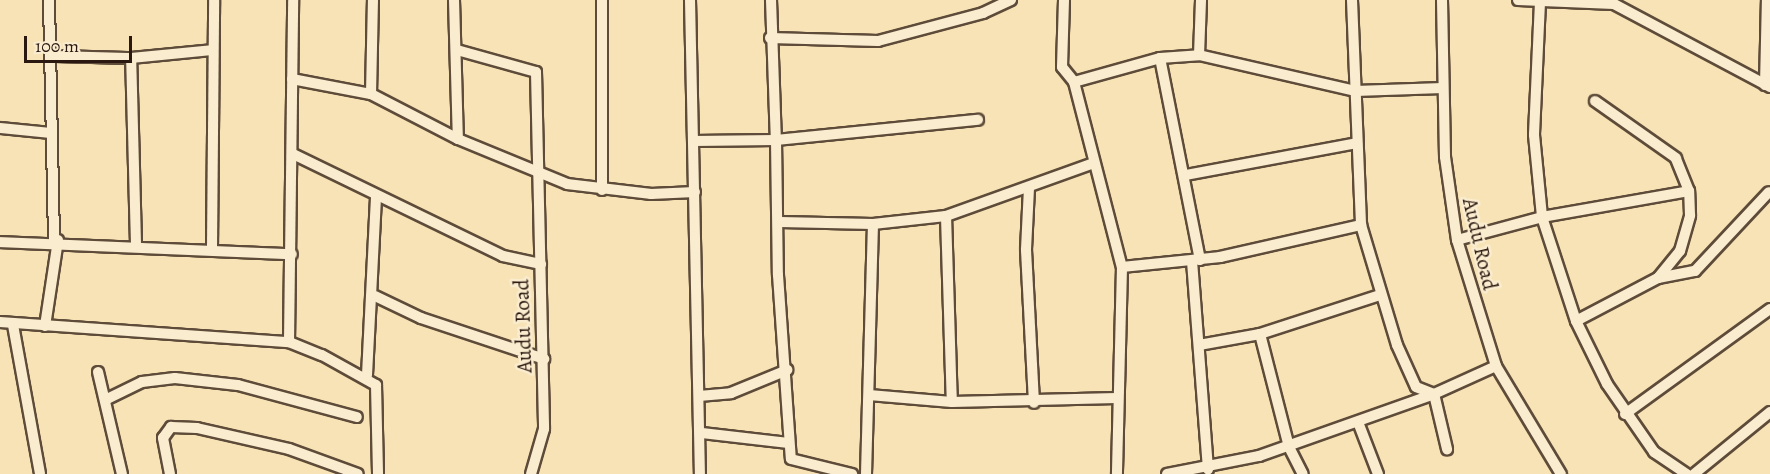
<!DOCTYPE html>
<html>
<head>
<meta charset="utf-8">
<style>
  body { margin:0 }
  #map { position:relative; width:1770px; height:474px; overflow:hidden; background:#f7e3b5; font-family:Alegreya,serif }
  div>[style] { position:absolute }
  .roads { filter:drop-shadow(2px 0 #5e4b39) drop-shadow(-2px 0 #5e4b39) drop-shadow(0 2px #5e4b39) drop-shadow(0 -2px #5e4b39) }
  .minor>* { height:10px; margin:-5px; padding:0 5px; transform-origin:5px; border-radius:5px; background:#faedcf }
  span { translate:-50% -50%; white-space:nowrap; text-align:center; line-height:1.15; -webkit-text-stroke:5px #faedcf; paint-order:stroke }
  .street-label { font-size:21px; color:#2b1810 }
  .scale { position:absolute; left:24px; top:36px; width:108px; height:27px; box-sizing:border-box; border:3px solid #2b1810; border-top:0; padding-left:8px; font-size:18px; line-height:21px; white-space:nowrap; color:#2b1810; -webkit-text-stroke:4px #faedcf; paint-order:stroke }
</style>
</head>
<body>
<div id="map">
  <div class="roads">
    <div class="minor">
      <i style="left:49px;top:0;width:240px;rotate:88.8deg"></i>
      <i style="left:454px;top:0;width:139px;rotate:88.4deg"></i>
      <i style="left:602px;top:0;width:190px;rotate:90deg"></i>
      <i style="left:690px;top:0;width:474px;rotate:88.8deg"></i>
      <i style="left:771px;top:0;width:140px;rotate:88deg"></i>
      <i style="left:776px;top:140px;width:203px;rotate:-5.7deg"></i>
      <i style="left:1064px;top:0;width:67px;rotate:91.7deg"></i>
      <i style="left:1062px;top:67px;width:19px;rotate:51deg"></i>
      <i style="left:1074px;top:82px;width:191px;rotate:75.5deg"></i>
      <i style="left:1122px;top:267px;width:207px;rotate:91.4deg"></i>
      <i style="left:1352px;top:0;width:225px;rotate:87.7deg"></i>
      <i style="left:1361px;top:225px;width:125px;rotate:73.3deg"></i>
      <i style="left:1397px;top:345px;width:46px;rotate:65.7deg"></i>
      <i style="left:1416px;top:387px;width:19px;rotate:21deg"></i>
      <i style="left:1434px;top:394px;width:68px;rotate:-24.3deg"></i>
      <i style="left:1442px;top:0;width:157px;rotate:88.9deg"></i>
      <i style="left:1445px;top:157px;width:84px;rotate:81.8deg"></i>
      <i style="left:1457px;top:240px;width:132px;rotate:72.8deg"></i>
      <i style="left:1496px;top:366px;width:126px;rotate:59deg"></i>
      <i style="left:1518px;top:0;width:96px;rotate:2.4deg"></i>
      <i style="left:1614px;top:4px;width:177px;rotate:28deg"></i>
      <i style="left:1540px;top:2px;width:133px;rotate:92.6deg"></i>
      <i style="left:1534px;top:135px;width:82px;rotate:84.4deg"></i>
      <i style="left:1542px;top:217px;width:109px;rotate:71.9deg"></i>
      <i style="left:1576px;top:321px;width:70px;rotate:63.8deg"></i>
      <i style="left:1607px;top:384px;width:83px;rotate:55.3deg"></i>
      <i style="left:1654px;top:452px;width:40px;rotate:34deg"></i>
      <i style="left:770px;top:38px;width:108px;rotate:1.6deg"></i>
      <i style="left:878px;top:41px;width:109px;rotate:-14.9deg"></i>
      <i style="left:983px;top:13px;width:31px;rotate:-25deg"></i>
      <i style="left:457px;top:50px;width:82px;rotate:15.6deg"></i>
      <i style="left:536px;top:72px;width:357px;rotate:88.7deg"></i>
      <i style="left:544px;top:429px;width:47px;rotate:106.1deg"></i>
      <i style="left:1199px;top:55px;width:55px;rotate:-87.9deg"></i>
      <i style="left:52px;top:56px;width:79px;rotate:1.5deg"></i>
      <i style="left:1160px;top:58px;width:206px;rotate:78.8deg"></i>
      <i style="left:292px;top:79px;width:80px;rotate:10.8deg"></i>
      <i style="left:371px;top:94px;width:98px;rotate:27.3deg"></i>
      <i style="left:458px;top:139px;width:118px;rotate:22.4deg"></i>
      <i style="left:567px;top:184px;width:85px;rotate:6.8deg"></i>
      <i style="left:651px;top:194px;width:44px;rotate:-2.6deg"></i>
      <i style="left:1074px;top:82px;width:89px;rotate:-15.6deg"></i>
      <i style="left:1160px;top:58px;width:39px;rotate:-4deg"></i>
      <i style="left:1199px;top:55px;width:160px;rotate:13deg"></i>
      <i style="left:1355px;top:91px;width:88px;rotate:-2deg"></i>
      <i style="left:1765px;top:85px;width:85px;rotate:-88.7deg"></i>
      <i style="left:371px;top:94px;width:94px;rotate:-88.8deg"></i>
      <i style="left:0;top:128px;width:51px;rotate:5.6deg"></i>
      <i style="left:694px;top:141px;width:82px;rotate:-0.7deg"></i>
      <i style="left:776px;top:140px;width:135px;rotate:89.2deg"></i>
      <i style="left:778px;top:275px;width:184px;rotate:86deg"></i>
      <i style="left:791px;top:459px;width:63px;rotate:13.8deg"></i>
      <i style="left:293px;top:154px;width:233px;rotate:25.9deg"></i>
      <i style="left:503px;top:256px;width:39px;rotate:12deg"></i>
      <i style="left:1186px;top:175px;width:174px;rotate:-10.6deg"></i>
      <i style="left:1029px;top:188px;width:62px;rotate:92.8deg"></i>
      <i style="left:1026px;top:250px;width:153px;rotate:87deg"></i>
      <i style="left:946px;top:216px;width:186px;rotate:88.2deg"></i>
      <i style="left:780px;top:222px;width:93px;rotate:1.2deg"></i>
      <i style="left:873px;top:224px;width:73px;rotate:-6.3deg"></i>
      <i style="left:946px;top:216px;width:157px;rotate:-19.7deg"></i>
      <i style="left:1457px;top:240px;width:88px;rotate:-15.1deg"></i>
      <i style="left:1542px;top:217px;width:149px;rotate:-10deg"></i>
      <i style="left:0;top:242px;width:292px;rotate:2.4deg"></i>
      <i style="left:136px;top:244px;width:186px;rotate:-91.5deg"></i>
      <i style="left:131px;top:58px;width:81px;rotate:-5.6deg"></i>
      <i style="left:212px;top:247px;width:247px;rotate:-89.5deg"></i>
      <i style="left:1192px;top:261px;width:209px;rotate:85.6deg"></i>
      <i style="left:1122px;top:267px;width:99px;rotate:-5.8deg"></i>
      <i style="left:1220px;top:257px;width:145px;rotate:-12.8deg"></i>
      <i style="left:1658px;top:278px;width:38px;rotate:-11deg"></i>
      <i style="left:1695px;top:271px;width:108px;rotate:-46.9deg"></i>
      <i style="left:375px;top:296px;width:51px;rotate:25.6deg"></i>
      <i style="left:421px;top:318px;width:130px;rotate:18.4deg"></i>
      <i style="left:1576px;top:321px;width:93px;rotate:-27.7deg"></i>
      <i style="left:1658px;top:278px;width:35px;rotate:-51deg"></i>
      <i style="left:1680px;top:251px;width:37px;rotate:-74deg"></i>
      <i style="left:1690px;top:215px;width:24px;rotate:-92deg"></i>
      <i style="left:1689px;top:191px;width:35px;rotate:-112deg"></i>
      <i style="left:1676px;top:158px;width:99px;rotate:-144.9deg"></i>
      <i style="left:0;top:322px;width:290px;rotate:4deg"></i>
      <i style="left:289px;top:342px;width:35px;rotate:22deg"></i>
      <i style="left:322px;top:355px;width:62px;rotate:29.1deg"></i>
      <i style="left:376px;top:385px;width:89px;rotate:88.7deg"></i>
      <i style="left:13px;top:325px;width:151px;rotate:79.7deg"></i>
      <i style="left:45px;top:326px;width:87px;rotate:-81.4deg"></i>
      <i style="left:1260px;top:334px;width:117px;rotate:75.6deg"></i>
      <i style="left:1289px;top:447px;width:30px;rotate:63deg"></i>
      <i style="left:289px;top:342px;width:342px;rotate:-89.3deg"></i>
      <i style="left:1199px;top:345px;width:62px;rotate:-10.2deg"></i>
      <i style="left:1260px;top:334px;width:126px;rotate:-18deg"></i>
      <i style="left:98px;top:372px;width:105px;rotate:76.8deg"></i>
      <i style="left:367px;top:375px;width:179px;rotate:-87.1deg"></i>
      <i style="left:869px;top:395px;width:83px;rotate:4.8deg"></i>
      <i style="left:952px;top:402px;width:165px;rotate:-1.4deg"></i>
      <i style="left:699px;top:396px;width:32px;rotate:-5deg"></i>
      <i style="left:731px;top:393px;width:61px;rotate:-22.3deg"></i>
      <i style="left:105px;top:400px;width:41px;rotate:-25.9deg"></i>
      <i style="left:142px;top:382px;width:33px;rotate:-7deg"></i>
      <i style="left:175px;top:378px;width:63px;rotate:6.3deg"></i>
      <i style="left:238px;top:385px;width:123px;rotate:15.1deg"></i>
      <i style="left:1625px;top:414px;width:179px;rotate:-35.9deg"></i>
      <i style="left:1358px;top:422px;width:56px;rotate:69deg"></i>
      <i style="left:702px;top:433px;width:87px;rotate:6.6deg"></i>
      <i style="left:170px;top:474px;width:37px;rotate:-101deg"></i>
      <i style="left:163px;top:438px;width:14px;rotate:-54deg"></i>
      <i style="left:171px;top:427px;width:26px;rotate:2deg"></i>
      <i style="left:197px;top:428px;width:94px;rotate:12.9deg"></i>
      <i style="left:289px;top:449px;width:73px;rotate:19.9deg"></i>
      <i style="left:866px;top:474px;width:250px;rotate:-88.4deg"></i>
      <i style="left:1167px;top:474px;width:94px;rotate:-11.1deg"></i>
      <i style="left:1259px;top:456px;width:186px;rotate:-19.5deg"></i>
      <i style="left:1434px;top:394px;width:57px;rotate:76.7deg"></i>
      <i style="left:1694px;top:474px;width:98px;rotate:-39.2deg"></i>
    </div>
  </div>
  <div class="street-label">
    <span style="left:1480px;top:244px;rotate:77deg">Audu Road</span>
    <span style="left:523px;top:326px;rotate:-92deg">Audu Road</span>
  </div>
  <div class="scale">100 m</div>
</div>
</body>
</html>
